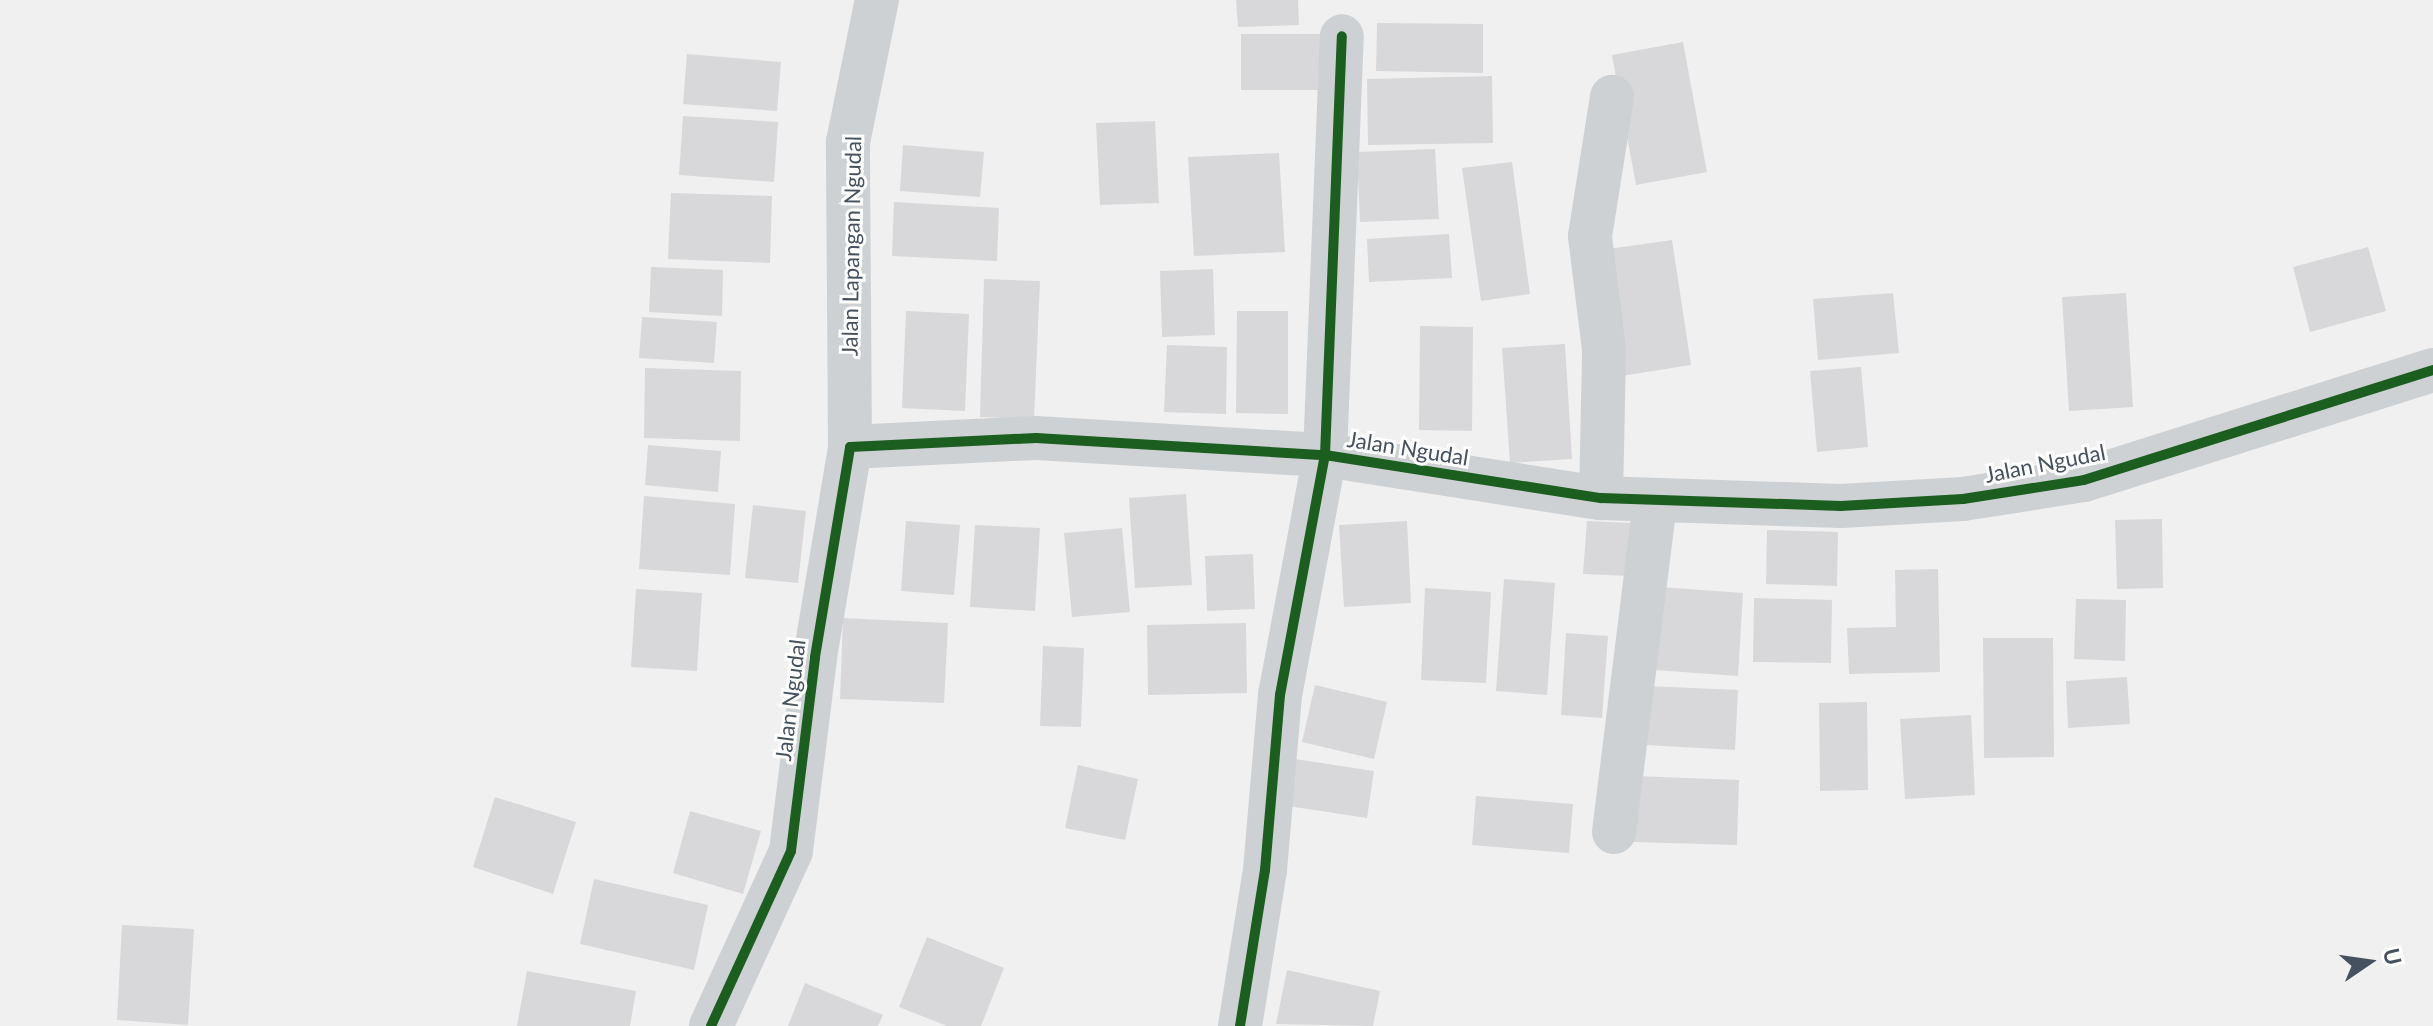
<!DOCTYPE html>
<html>
<head>
<meta charset="utf-8">
<style>
  body { margin:0 }
  #map { position:relative; width:2433px; height:1026px; overflow:hidden; background:#f1f0f0; font-family:Lato,sans-serif }
  div>[style] { position:absolute }
  .building>* { inset:0; background:#d8d8db }
  .minor>* { height:44px; margin:-22px; padding:0 22px; transform-origin:22px; border-radius:22px; background:#ced1d4 }
  .cycleway>* { height:10px; margin:-5px; padding:0 5px; transform-origin:5px; border-radius:5px; background:#1b5e20 }
  span { translate:-50% -50%; white-space:nowrap; text-align:center; line-height:1.15; -webkit-text-stroke:6px #fff; paint-order:stroke }
  .street-label { font-size:22px; color:#45515f }
  .north { position:absolute; left:2329px; top:922px; width:80px; height:80px; -webkit-text-stroke:6px #fff; paint-order:stroke; rotate:77deg; font-size:22px; font-weight:700; line-height:32px; text-align:center; color:#45515f }
  .north::after { content:''; display:block; margin:auto; width:28px; height:36px; background:#45515f; clip-path:polygon(50% 0,100% 100%,50% 72%,0 100%) }
</style>
</head>
<body>
<div id="map">
  <div class="building">
    <i style="clip-path:polygon(1236px 0,1298px 0,1299px 25px,1238px 27px)"></i>
    <i style="clip-path:polygon(1377px 23px,1483px 24px,1483px 73px,1376px 71px)"></i>
    <i style="clip-path:polygon(1241px 34px,1326px 34px,1326px 90px,1241px 90px)"></i>
    <i style="clip-path:polygon(1683px 42px,1707px 172px,1636px 185px,1612px 55px)"></i>
    <i style="clip-path:polygon(687px 54px,781px 62px,777px 111px,683px 104px)"></i>
    <i style="clip-path:polygon(1492px 76px,1493px 143px,1368px 145px,1367px 79px)"></i>
    <i style="clip-path:polygon(683px 116px,778px 122px,774px 182px,679px 175px)"></i>
    <i style="clip-path:polygon(1155px 121px,1159px 203px,1100px 205px,1096px 123px)"></i>
    <i style="clip-path:polygon(903px 145px,984px 152px,980px 197px,900px 191px)"></i>
    <i style="clip-path:polygon(1435px 149px,1439px 219px,1360px 222px,1357px 152px)"></i>
    <i style="clip-path:polygon(1279px 153px,1285px 252px,1194px 256px,1188px 157px)"></i>
    <i style="clip-path:polygon(1512px 162px,1530px 294px,1481px 301px,1462px 168px)"></i>
    <i style="clip-path:polygon(671px 193px,772px 196px,770px 263px,668px 259px)"></i>
    <i style="clip-path:polygon(894px 202px,999px 208px,997px 261px,892px 256px)"></i>
    <i style="clip-path:polygon(1449px 234px,1452px 278px,1369px 282px,1367px 239px)"></i>
    <i style="clip-path:polygon(1672px 240px,1691px 365px,1621px 376px,1601px 250px)"></i>
    <i style="clip-path:polygon(2368px 247px,2386px 311px,2310px 332px,2293px 267px)"></i>
    <i style="clip-path:polygon(651px 267px,723px 270px,722px 316px,649px 312px)"></i>
    <i style="clip-path:polygon(1213px 269px,1215px 335px,1162px 337px,1160px 271px)"></i>
    <i style="clip-path:polygon(984px 279px,1040px 281px,1034px 419px,980px 417px)"></i>
    <i style="clip-path:polygon(1893px 293px,1899px 353px,1818px 360px,1813px 299px)"></i>
    <i style="clip-path:polygon(2126px 293px,2133px 407px,2069px 411px,2062px 297px)"></i>
    <i style="clip-path:polygon(906px 311px,969px 314px,965px 411px,902px 408px)"></i>
    <i style="clip-path:polygon(1237px 311px,1288px 311px,1288px 414px,1236px 413px)"></i>
    <i style="clip-path:polygon(642px 317px,717px 322px,714px 363px,639px 358px)"></i>
    <i style="clip-path:polygon(1420px 326px,1473px 327px,1472px 431px,1419px 430px)"></i>
    <i style="clip-path:polygon(1565px 344px,1572px 459px,1510px 463px,1502px 348px)"></i>
    <i style="clip-path:polygon(1167px 345px,1227px 347px,1226px 414px,1164px 412px)"></i>
    <i style="clip-path:polygon(1861px 367px,1868px 447px,1817px 452px,1810px 371px)"></i>
    <i style="clip-path:polygon(645px 368px,741px 371px,740px 441px,644px 438px)"></i>
    <i style="clip-path:polygon(648px 445px,721px 451px,718px 492px,645px 485px)"></i>
    <i style="clip-path:polygon(1186px 494px,1192px 585px,1135px 588px,1129px 498px)"></i>
    <i style="clip-path:polygon(644px 496px,735px 504px,730px 575px,639px 569px)"></i>
    <i style="clip-path:polygon(753px 505px,806px 511px,798px 583px,745px 578px)"></i>
    <i style="clip-path:polygon(2162px 519px,2163px 588px,2117px 589px,2115px 520px)"></i>
    <i style="clip-path:polygon(906px 521px,960px 525px,954px 595px,901px 591px)"></i>
    <i style="clip-path:polygon(1407px 521px,1411px 603px,1344px 607px,1339px 525px)"></i>
    <i style="clip-path:polygon(1587px 521px,1632px 523px,1629px 576px,1583px 574px)"></i>
    <i style="clip-path:polygon(975px 525px,1040px 528px,1035px 611px,970px 607px)"></i>
    <i style="clip-path:polygon(1122px 528px,1130px 612px,1072px 617px,1064px 533px)"></i>
    <i style="clip-path:polygon(1767px 530px,1838px 532px,1837px 586px,1766px 584px)"></i>
    <i style="clip-path:polygon(1253px 554px,1255px 609px,1207px 611px,1205px 556px)"></i>
    <i style="clip-path:polygon(1938px 569px,1940px 672px,1849px 674px,1847px 628px,1896px 627px,1895px 570px)"></i>
    <i style="clip-path:polygon(1504px 579px,1555px 583px,1547px 695px,1496px 691px)"></i>
    <i style="clip-path:polygon(1661px 587px,1743px 593px,1738px 676px,1655px 670px)"></i>
    <i style="clip-path:polygon(1425px 588px,1491px 592px,1486px 683px,1421px 680px)"></i>
    <i style="clip-path:polygon(636px 589px,702px 593px,697px 671px,631px 667px)"></i>
    <i style="clip-path:polygon(1754px 598px,1832px 600px,1831px 663px,1753px 662px)"></i>
    <i style="clip-path:polygon(2076px 599px,2126px 600px,2125px 661px,2074px 659px)"></i>
    <i style="clip-path:polygon(843px 618px,948px 623px,944px 703px,840px 699px)"></i>
    <i style="clip-path:polygon(1246px 623px,1247px 693px,1148px 695px,1147px 625px)"></i>
    <i style="clip-path:polygon(1566px 633px,1608px 636px,1602px 718px,1561px 715px)"></i>
    <i style="clip-path:polygon(1983px 638px,2053px 638px,2054px 757px,1984px 758px)"></i>
    <i style="clip-path:polygon(1043px 646px,1084px 648px,1081px 727px,1040px 726px)"></i>
    <i style="clip-path:polygon(2127px 677px,2130px 724px,2068px 728px,2066px 681px)"></i>
    <i style="clip-path:polygon(1315px 685px,1387px 702px,1374px 759px,1302px 742px)"></i>
    <i style="clip-path:polygon(1648px 686px,1738px 690px,1735px 750px,1646px 745px)"></i>
    <i style="clip-path:polygon(1867px 702px,1868px 790px,1820px 791px,1819px 703px)"></i>
    <i style="clip-path:polygon(1971px 715px,1975px 795px,1905px 799px,1900px 719px)"></i>
    <i style="clip-path:polygon(1295px 759px,1374px 771px,1367px 818px,1288px 806px)"></i>
    <i style="clip-path:polygon(1078px 765px,1138px 779px,1125px 840px,1065px 828px)"></i>
    <i style="clip-path:polygon(1635px 776px,1739px 780px,1737px 845px,1633px 842px)"></i>
    <i style="clip-path:polygon(1476px 796px,1573px 804px,1569px 853px,1472px 845px)"></i>
    <i style="clip-path:polygon(495px 797px,576px 822px,553px 894px,473px 867px)"></i>
    <i style="clip-path:polygon(690px 811px,761px 831px,743px 894px,673px 873px)"></i>
    <i style="clip-path:polygon(594px 879px,708px 905px,694px 970px,580px 944px)"></i>
    <i style="clip-path:polygon(122px 925px,194px 929px,188px 1025px,117px 1020px)"></i>
    <i style="clip-path:polygon(927px 937px,1004px 968px,981px 1026px,947px 1026px,899px 1007px)"></i>
    <i style="clip-path:polygon(1287px 970px,1380px 991px,1373px 1026px,1276px 1024px)"></i>
    <i style="clip-path:polygon(527px 971px,636px 991px,630px 1026px,517px 1026px)"></i>
    <i style="clip-path:polygon(805px 983px,883px 1015px,878px 1026px,788px 1026px)"></i>
  </div>
  <div class="minor">
    <i style="left:850px;top:447px;width:305px;rotate:-90.4deg"></i>
    <i style="left:848px;top:142px;width:145px;rotate:-78.5deg"></i>
    <i style="left:1601px;top:498px;width:149px;rotate:-88.8deg"></i>
    <i style="left:1604px;top:349px;width:114px;rotate:-97.1deg"></i>
    <i style="left:1590px;top:236px;width:141px;rotate:-81deg"></i>
    <i style="left:1614px;top:832px;width:333px;rotate:-82.9deg"></i>
    <i style="left:711px;top:1026px;width:192px;rotate:-65.4deg"></i>
    <i style="left:791px;top:851px;width:195px;rotate:-82.9deg"></i>
    <i style="left:815px;top:657px;width:213px;rotate:-80.5deg"></i>
    <i style="left:850px;top:447px;width:186px;rotate:-2.8deg"></i>
    <i style="left:1036px;top:438px;width:289px;rotate:3.4deg"></i>
    <i style="left:1325px;top:455px;width:279px;rotate:8.9deg"></i>
    <i style="left:1601px;top:498px;width:240px;rotate:1.9deg"></i>
    <i style="left:1841px;top:506px;width:122px;rotate:-3.3deg"></i>
    <i style="left:1963px;top:499px;width:122px;rotate:-8.9deg"></i>
    <i style="left:2084px;top:480px;width:366px;rotate:-17.5deg"></i>
    <i style="left:1240px;top:1026px;width:158px;rotate:-80.9deg"></i>
    <i style="left:1265px;top:870px;width:176px;rotate:-85.1deg"></i>
    <i style="left:1280px;top:695px;width:244px;rotate:-79.4deg"></i>
    <i style="left:1325px;top:455px;width:419px;rotate:-87.7deg"></i>
  </div>
  <div class="cycleway">
    <i style="left:711px;top:1026px;width:192px;rotate:-65.4deg"></i>
    <i style="left:791px;top:851px;width:195px;rotate:-82.9deg"></i>
    <i style="left:815px;top:657px;width:213px;rotate:-80.5deg"></i>
    <i style="left:850px;top:447px;width:186px;rotate:-2.8deg"></i>
    <i style="left:1036px;top:438px;width:289px;rotate:3.4deg"></i>
    <i style="left:1325px;top:455px;width:279px;rotate:8.9deg"></i>
    <i style="left:1601px;top:498px;width:240px;rotate:1.9deg"></i>
    <i style="left:1841px;top:506px;width:122px;rotate:-3.3deg"></i>
    <i style="left:1963px;top:499px;width:122px;rotate:-8.9deg"></i>
    <i style="left:2084px;top:480px;width:366px;rotate:-17.5deg"></i>
    <i style="left:1240px;top:1026px;width:158px;rotate:-80.9deg"></i>
    <i style="left:1265px;top:870px;width:176px;rotate:-85.1deg"></i>
    <i style="left:1280px;top:695px;width:244px;rotate:-79.4deg"></i>
    <i style="left:1325px;top:455px;width:419px;rotate:-87.7deg"></i>
  </div>
  <div class="street-label">
    <span style="left:851px;top:246px;rotate:-89deg">Jalan Lapangan Ngudal</span>
    <span style="left:1408px;top:448px;rotate:9deg">Jalan Ngudal</span>
    <span style="left:2045px;top:463px;rotate:-11deg">Jalan Ngudal</span>
    <span style="left:790px;top:700px;rotate:-83deg">Jalan Ngudal</span>
  </div>
  <div class="north">U</div>
</div>
</body>
</html>
